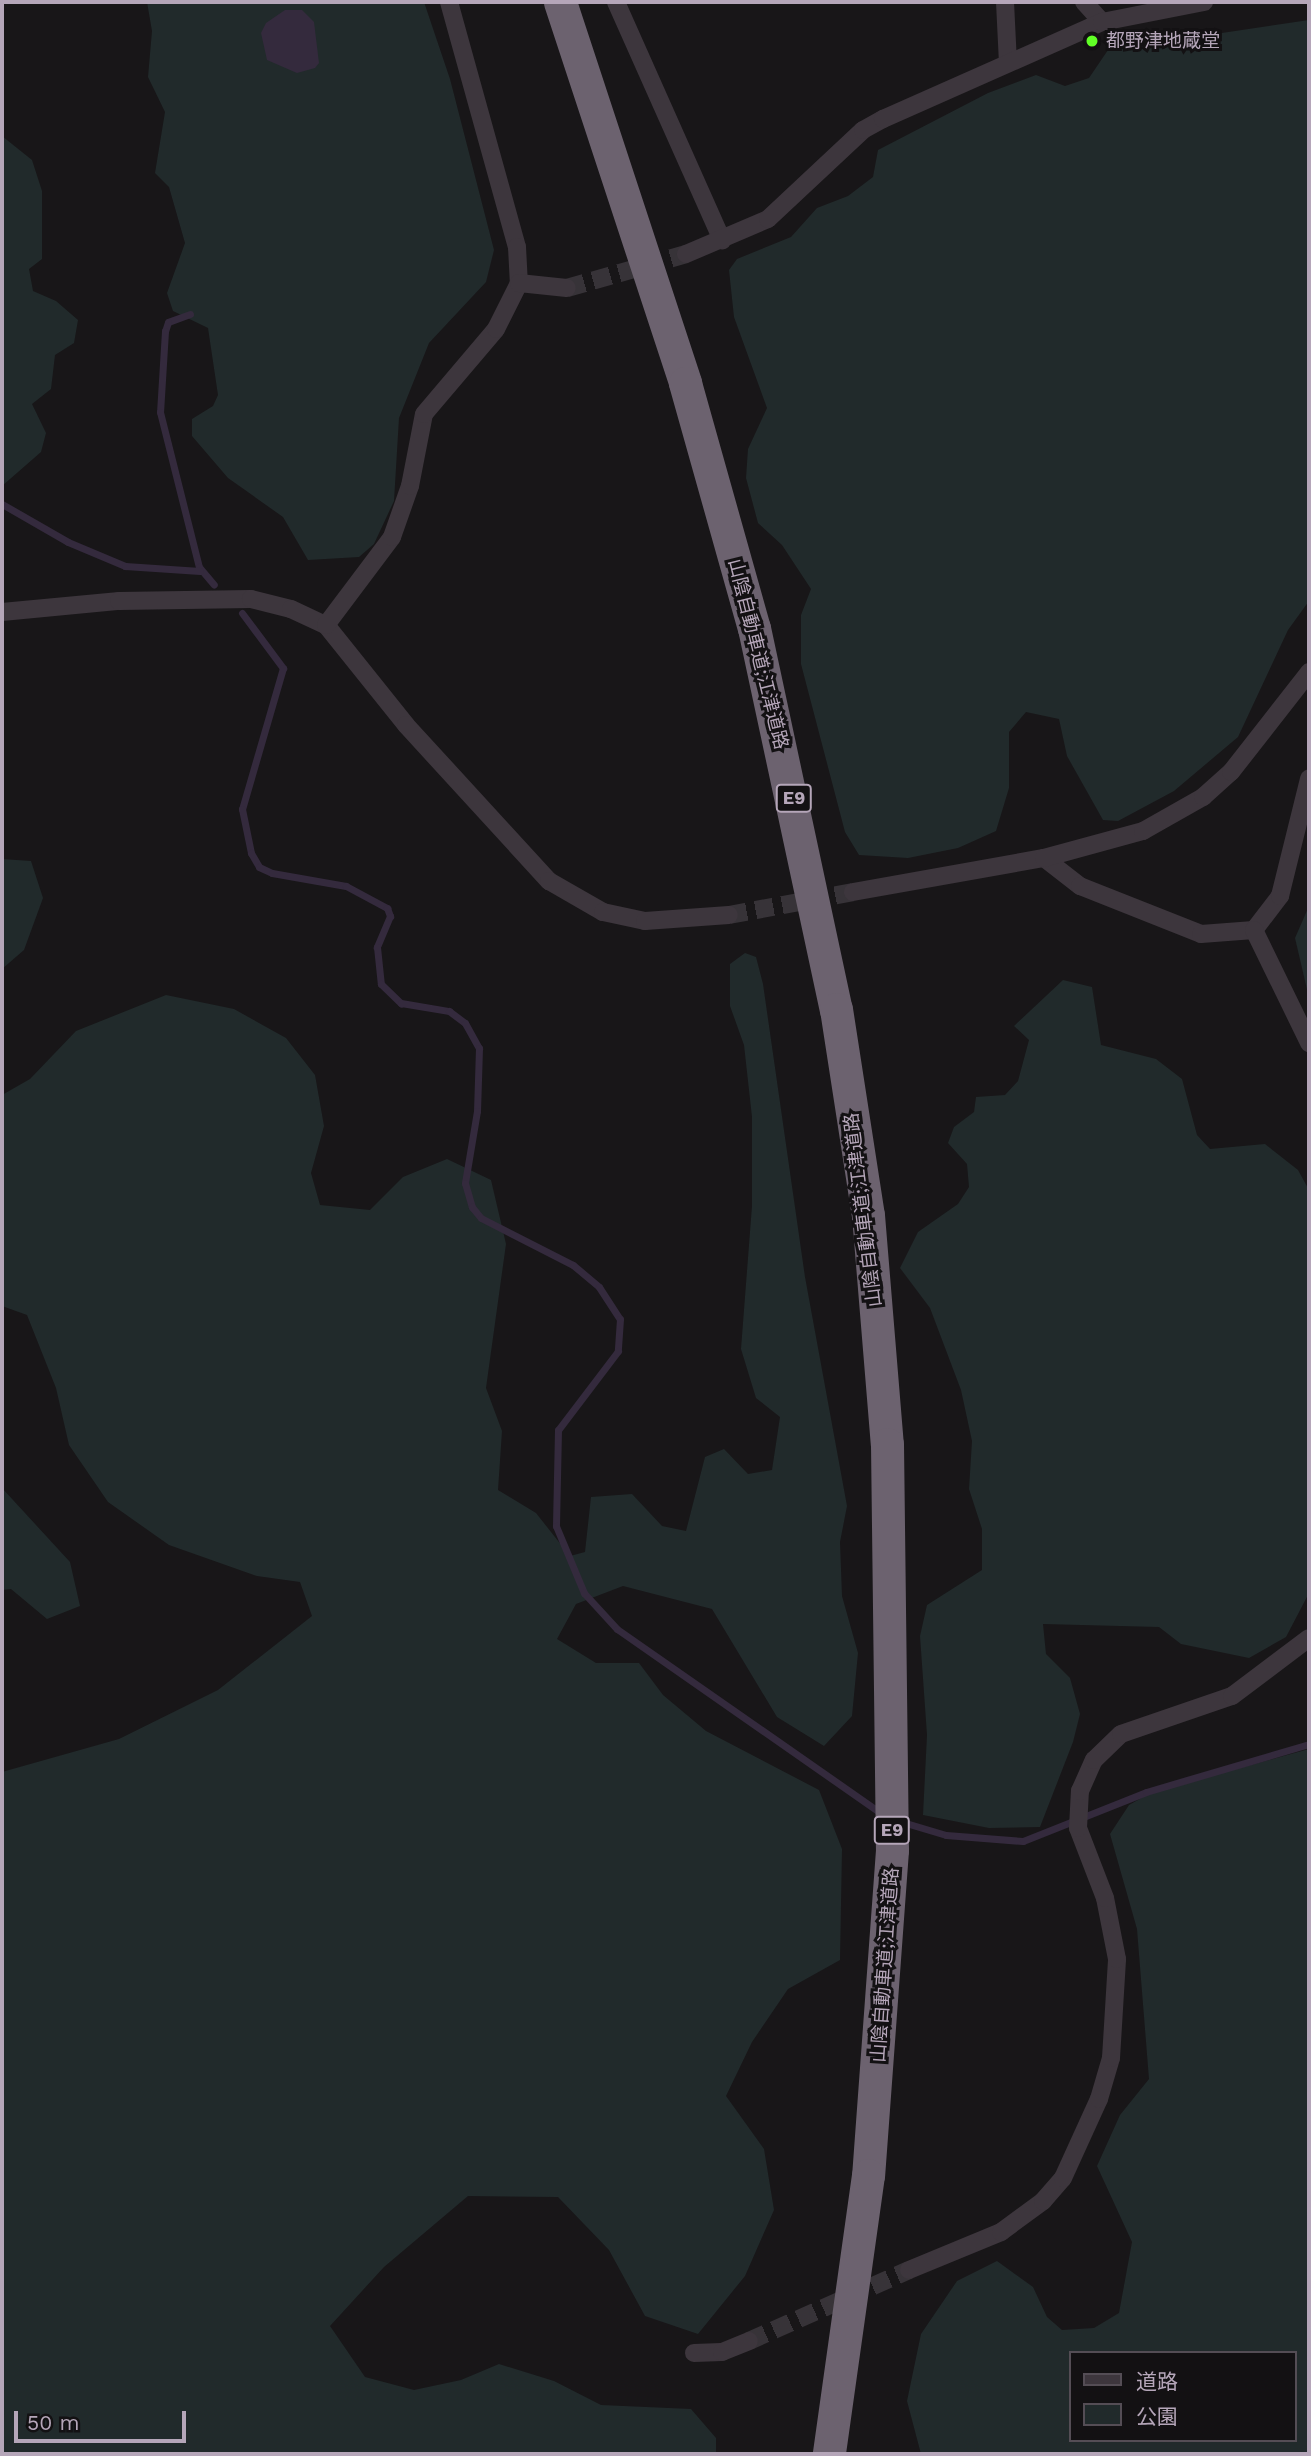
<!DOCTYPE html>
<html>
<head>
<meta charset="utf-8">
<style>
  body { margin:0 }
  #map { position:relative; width:1311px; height:2456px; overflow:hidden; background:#181618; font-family:"Work Sans","Noto Sans JP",sans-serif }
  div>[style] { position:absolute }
  .green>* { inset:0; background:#212a2b }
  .water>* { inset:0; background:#342a3d }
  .stream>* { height:7px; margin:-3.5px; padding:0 3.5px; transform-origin:3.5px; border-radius:3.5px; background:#342a3d }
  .street-tunnel>* { height:18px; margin-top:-9px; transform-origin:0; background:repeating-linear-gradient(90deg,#373338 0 18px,transparent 0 27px) }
  .street>* { height:18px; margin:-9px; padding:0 9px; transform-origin:9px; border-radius:9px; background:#3d363d }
  .highway>* { height:33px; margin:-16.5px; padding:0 16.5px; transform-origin:16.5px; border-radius:16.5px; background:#6c626f }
  .dots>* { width:19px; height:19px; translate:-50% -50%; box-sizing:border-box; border:4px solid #131113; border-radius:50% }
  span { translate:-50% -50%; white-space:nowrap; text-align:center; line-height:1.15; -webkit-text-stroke:6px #131113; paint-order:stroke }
  .shield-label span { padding:2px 5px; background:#131113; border:2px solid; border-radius:5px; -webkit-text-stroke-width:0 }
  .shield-label { font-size:18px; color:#b5a6b9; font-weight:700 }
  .poi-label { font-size:19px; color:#b5a6b9 }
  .left { translate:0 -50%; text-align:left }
  .street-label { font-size:19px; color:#b5a6b9 }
  .frame { position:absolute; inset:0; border:4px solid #b5a6b9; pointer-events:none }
  .legend { position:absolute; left:1069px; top:2351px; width:228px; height:91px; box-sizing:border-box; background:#131113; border:2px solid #544d55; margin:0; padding:9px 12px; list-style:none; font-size:21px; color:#b5a6b9 }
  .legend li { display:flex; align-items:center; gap:14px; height:35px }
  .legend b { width:35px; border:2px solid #544d55 }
  .scale { position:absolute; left:14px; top:2411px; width:172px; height:32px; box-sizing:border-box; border:4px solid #b5a6b9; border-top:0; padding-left:9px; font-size:21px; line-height:24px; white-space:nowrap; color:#b5a6b9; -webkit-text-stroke:5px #131113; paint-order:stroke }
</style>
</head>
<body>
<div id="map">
  <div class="green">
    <i style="clip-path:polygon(147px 2px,424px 2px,450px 79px,494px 250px,486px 282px,429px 343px,399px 418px,394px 501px,374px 544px,359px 557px,308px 560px,283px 517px,228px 478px,192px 436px,192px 419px,213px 406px,218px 395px,208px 328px,173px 311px,167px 293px,185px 243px,169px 187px,155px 173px,165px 112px,148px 77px,152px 31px)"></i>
    <i style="clip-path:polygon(1309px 20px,1309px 601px,1288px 630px,1238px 737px,1174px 791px,1118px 821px,1103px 820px,1067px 756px,1059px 719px,1026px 712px,1009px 732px,1009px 788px,996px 831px,958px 848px,908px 858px,859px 855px,845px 832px,801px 664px,801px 615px,811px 589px,782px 545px,758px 523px,746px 478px,748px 449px,767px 408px,734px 317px,729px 270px,737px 259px,791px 237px,817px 208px,848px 196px,873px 177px,878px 150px,988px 93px,1036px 75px,1065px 86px,1089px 78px,1108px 50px)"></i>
    <i style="clip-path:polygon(2px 136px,32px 160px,42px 191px,42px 259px,29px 269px,33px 291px,56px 301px,78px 320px,74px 343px,55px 355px,51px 389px,32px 404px,46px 433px,41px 452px,2px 486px)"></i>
    <i style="clip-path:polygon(2px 859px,31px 861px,43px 898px,24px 950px,2px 969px)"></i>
    <i style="clip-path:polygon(1309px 906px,1309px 998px,1295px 938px)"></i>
    <i style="clip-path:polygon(745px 953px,756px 957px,763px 984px,805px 1277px,847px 1506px,840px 1542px,842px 1596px,858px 1653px,852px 1716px,824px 1746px,777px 1717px,712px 1609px,623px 1586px,576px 1604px,557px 1639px,596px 1663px,639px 1663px,663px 1695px,706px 1731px,819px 1790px,842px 1849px,840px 1960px,788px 1989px,752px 2042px,726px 2096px,764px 2149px,774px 2210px,745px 2276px,698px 2334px,645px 2316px,609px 2250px,558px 2197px,468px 2196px,384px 2267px,330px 2326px,365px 2377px,414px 2390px,461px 2380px,499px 2364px,554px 2381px,601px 2405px,691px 2409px,716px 2438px,716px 2454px,2px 2454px,2px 1772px,119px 1739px,218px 1690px,312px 1616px,300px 1582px,257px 1576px,169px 1545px,108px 1502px,69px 1445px,56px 1388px,27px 1315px,2px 1306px,2px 1095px,30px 1079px,76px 1031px,166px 995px,234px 1009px,286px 1038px,315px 1075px,324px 1126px,311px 1173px,320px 1205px,370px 1210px,403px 1177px,447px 1159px,491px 1180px,506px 1244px,486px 1388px,502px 1431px,498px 1490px,536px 1513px,570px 1556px,585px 1552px,591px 1497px,632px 1494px,662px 1526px,686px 1531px,705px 1457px,724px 1449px,748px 1474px,772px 1470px,780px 1417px,756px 1398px,741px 1349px,752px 1206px,752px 1117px,744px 1045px,730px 1006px,730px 964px)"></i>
    <i style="clip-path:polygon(1063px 980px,1092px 987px,1101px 1045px,1156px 1059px,1182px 1079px,1197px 1135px,1210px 1149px,1265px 1144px,1298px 1170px,1309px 1190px,1309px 1593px,1286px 1637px,1249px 1658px,1181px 1644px,1159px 1627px,1043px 1624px,1046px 1654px,1070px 1678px,1080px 1714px,1073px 1742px,1040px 1827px,989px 1828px,923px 1815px,927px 1735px,920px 1636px,927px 1605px,982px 1570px,982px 1529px,969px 1489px,972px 1441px,961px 1390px,930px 1308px,900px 1268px,918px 1232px,958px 1204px,969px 1187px,967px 1164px,948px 1143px,954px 1127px,974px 1112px,976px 1097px,1005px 1095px,1018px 1081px,1029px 1040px,1014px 1026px)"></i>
    <i style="clip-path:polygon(2px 1488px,70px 1562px,80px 1606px,47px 1619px,11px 1589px,2px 1590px)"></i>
    <i style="clip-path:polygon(evenodd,1309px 1749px,1309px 2454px,921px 2454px,907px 2401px,921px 2334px,957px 2281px,997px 2261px,1033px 2287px,1047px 2317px,1062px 2330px,1094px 2328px,1119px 2313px,1132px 2242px,1097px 2166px,1120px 2115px,1149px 2079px,1137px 1929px,1110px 1834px,1129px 1805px,1152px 1792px,1309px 1749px,1071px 2353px,1295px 2353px,1295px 2440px,1071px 2440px,1071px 2353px)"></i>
  </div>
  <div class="water">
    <i style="clip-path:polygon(285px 10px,302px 10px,314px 22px,319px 63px,315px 68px,297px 73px,267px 60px,261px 33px,266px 23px)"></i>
  </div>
  <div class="stream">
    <i style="left:190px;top:314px;width:23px;rotate:160deg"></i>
    <i style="left:168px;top:322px;width:9px;rotate:108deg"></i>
    <i style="left:165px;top:331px;width:81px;rotate:93.5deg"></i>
    <i style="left:160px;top:412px;width:160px;rotate:75.9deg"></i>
    <i style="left:199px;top:567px;width:23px;rotate:50deg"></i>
    <i style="left:2px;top:504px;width:76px;rotate:29.9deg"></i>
    <i style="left:68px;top:542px;width:62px;rotate:22.8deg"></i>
    <i style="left:125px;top:566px;width:75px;rotate:3.8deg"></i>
    <i style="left:242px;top:613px;width:69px;rotate:53.3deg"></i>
    <i style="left:283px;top:668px;width:147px;rotate:106.2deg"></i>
    <i style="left:242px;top:809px;width:45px;rotate:78.4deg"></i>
    <i style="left:251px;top:853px;width:16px;rotate:60deg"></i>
    <i style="left:259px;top:867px;width:14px;rotate:25deg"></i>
    <i style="left:272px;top:873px;width:75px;rotate:10deg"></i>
    <i style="left:346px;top:886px;width:47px;rotate:28.2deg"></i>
    <i style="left:387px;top:908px;width:9px;rotate:69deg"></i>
    <i style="left:390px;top:916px;width:34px;rotate:113deg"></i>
    <i style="left:377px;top:947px;width:37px;rotate:84deg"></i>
    <i style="left:381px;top:984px;width:28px;rotate:44deg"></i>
    <i style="left:401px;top:1003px;width:49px;rotate:9.5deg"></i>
    <i style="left:449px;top:1011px;width:20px;rotate:37deg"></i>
    <i style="left:465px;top:1023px;width:29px;rotate:61deg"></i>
    <i style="left:479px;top:1048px;width:63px;rotate:91.8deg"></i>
    <i style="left:477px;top:1111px;width:73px;rotate:99.5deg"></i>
    <i style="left:465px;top:1183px;width:25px;rotate:74deg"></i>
    <i style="left:472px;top:1207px;width:14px;rotate:51deg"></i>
    <i style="left:481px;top:1218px;width:103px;rotate:27.1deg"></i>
    <i style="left:573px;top:1265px;width:34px;rotate:40deg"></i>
    <i style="left:599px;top:1287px;width:38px;rotate:57deg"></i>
    <i style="left:620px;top:1319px;width:32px;rotate:94deg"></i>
    <i style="left:618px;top:1351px;width:99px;rotate:127.2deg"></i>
    <i style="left:558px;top:1430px;width:96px;rotate:91.2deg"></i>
    <i style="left:556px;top:1526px;width:73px;rotate:67.3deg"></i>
    <i style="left:584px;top:1593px;width:49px;rotate:47.5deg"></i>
    <i style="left:617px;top:1629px;width:323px;rotate:34.9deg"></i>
    <i style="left:899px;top:1821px;width:49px;rotate:16.6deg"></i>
    <i style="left:946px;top:1835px;width:77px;rotate:4.5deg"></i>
    <i style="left:1023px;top:1841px;width:132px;rotate:-21.7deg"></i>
    <i style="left:1146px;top:1792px;width:170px;rotate:-16.4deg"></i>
  </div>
  <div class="street-tunnel">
    <i style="left:567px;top:288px;width:124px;rotate:-15.9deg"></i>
    <i style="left:729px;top:915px;width:126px;rotate:-10.5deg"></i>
    <i style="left:749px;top:2341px;width:175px;rotate:-23.9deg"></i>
  </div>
  <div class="street">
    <i style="left:449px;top:2px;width:254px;rotate:74.5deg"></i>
    <i style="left:517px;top:247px;width:36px;rotate:87deg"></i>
    <i style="left:616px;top:2px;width:261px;rotate:66deg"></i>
    <i style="left:1005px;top:2px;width:61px;rotate:87.2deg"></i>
    <i style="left:1084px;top:2px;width:27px;rotate:48deg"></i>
    <i style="left:686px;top:254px;width:89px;rotate:-23.1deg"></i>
    <i style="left:768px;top:219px;width:130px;rotate:-43.1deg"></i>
    <i style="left:863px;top:130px;width:23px;rotate:-29deg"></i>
    <i style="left:883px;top:119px;width:240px;rotate:-23.9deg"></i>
    <i style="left:1102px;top:22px;width:104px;rotate:-11.1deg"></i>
    <i style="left:2px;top:612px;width:118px;rotate:-5.4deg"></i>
    <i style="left:119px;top:601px;width:132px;rotate:-0.9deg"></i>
    <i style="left:251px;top:599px;width:41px;rotate:14deg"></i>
    <i style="left:291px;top:609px;width:38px;rotate:25deg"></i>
    <i style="left:326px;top:625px;width:128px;rotate:51.3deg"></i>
    <i style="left:406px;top:725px;width:212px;rotate:47.5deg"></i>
    <i style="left:549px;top:881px;width:62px;rotate:29.9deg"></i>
    <i style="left:603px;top:912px;width:43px;rotate:12.1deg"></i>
    <i style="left:645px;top:921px;width:84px;rotate:-4.1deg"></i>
    <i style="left:326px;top:625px;width:110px;rotate:-53.1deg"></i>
    <i style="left:392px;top:537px;width:54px;rotate:-70.6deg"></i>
    <i style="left:410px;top:486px;width:73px;rotate:-79deg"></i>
    <i style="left:424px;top:414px;width:111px;rotate:-49.7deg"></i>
    <i style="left:496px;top:329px;width:51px;rotate:-63.4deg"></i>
    <i style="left:519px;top:283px;width:48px;rotate:5.9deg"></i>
    <i style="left:1044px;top:858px;width:46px;rotate:37.9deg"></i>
    <i style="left:1080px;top:886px;width:130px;rotate:21.6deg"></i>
    <i style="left:1201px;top:934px;width:53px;rotate:-4.3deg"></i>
    <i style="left:1254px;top:930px;width:43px;rotate:-52.6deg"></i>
    <i style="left:1280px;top:896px;width:121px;rotate:-76.1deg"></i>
    <i style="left:853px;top:892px;width:194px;rotate:-10.1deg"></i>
    <i style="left:1044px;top:858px;width:103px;rotate:-15.3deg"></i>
    <i style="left:1143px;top:831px;width:69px;rotate:-29.5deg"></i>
    <i style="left:1203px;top:797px;width:38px;rotate:-42deg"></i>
    <i style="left:1231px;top:772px;width:127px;rotate:-52deg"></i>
    <i style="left:1254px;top:930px;width:126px;rotate:64deg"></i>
    <i style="left:909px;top:2270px;width:100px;rotate:-22.4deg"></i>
    <i style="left:1001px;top:2232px;width:52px;rotate:-36.4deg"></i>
    <i style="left:1043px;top:2201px;width:30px;rotate:-49deg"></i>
    <i style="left:1063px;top:2178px;width:87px;rotate:-65.5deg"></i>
    <i style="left:1099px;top:2099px;width:43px;rotate:-73.7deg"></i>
    <i style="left:1111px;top:2058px;width:99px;rotate:-86.5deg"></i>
    <i style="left:1117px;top:1959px;width:62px;rotate:-101.1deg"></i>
    <i style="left:1105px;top:1898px;width:75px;rotate:-111.1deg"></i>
    <i style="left:1078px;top:1828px;width:37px;rotate:-87deg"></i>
    <i style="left:1080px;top:1791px;width:34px;rotate:-66deg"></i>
    <i style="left:1094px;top:1760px;width:37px;rotate:-44deg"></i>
    <i style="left:1121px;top:1734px;width:117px;rotate:-18.9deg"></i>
    <i style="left:1232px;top:1696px;width:96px;rotate:-37deg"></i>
    <i style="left:694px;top:2353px;width:28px;rotate:-2deg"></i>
    <i style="left:722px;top:2352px;width:29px;rotate:-22deg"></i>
  </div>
  <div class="highway">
    <i style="left:560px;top:2px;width:401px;rotate:71.8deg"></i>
    <i style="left:685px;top:383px;width:255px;rotate:74.3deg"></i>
    <i style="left:754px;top:628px;width:390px;rotate:77.9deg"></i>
    <i style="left:836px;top:1009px;width:208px;rotate:81.2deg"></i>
    <i style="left:868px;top:1215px;width:230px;rotate:85.3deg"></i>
    <i style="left:887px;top:1444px;width:406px;rotate:89.3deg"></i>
    <i style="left:892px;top:1850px;width:326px;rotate:94.2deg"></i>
    <i style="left:868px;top:2175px;width:282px;rotate:98deg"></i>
  </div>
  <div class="dots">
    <i style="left:1092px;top:41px;background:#61ff26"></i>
  </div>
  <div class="shield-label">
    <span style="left:794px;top:798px">E9</span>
    <span style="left:892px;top:1830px">E9</span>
  </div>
  <div class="poi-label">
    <span class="left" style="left:1106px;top:41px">都野津地蔵堂</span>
  </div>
  <div class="street-label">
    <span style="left:758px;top:654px;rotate:76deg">山陰自動車道;江津道路</span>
    <span style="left:863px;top:1210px;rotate:-97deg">山陰自動車道;江津道路</span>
    <span style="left:885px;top:1965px;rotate:-86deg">山陰自動車道;江津道路</span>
  </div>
  <div class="frame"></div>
  <ul class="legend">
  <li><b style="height:9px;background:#3d363d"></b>道路</li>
  <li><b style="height:19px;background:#212a2b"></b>公園</li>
  </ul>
  <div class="scale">50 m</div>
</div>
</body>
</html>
